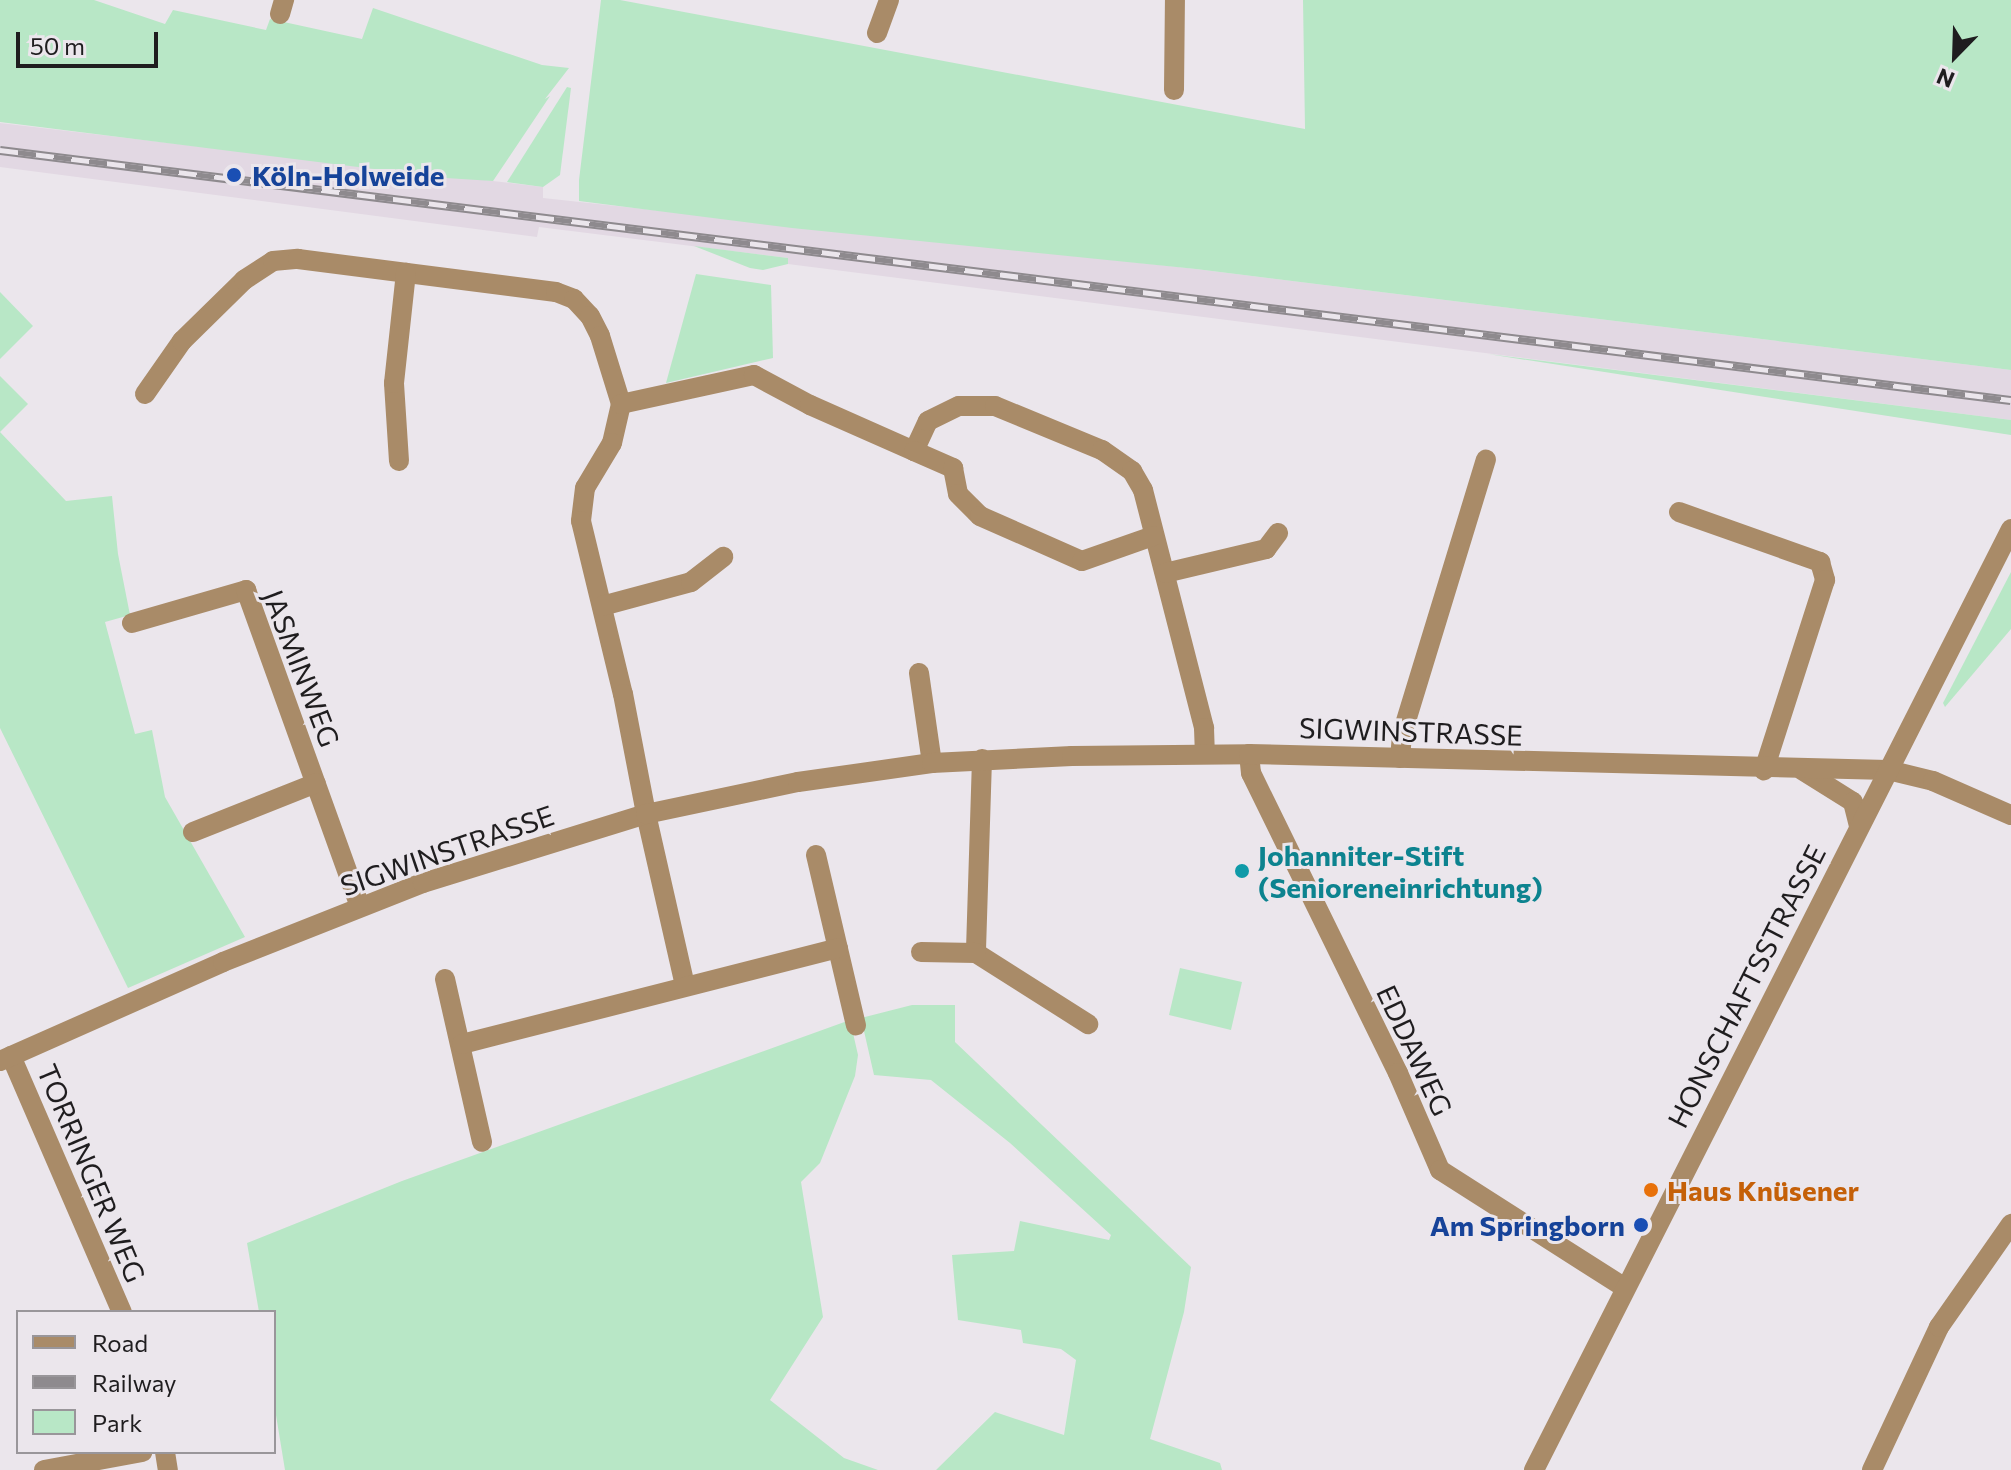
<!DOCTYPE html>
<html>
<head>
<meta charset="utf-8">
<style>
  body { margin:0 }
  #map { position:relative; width:2011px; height:1470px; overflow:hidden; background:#ebe6ec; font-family:Commissioner,sans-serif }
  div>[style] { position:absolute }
  .built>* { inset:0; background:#e2d8e3 }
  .green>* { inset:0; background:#b8e7c6 }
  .minor>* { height:20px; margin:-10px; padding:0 10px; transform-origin:10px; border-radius:10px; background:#a98b68 }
  .rail>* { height:9px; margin-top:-4.5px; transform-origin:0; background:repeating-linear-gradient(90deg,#ebe6ec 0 18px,#8e8a8e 0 36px); box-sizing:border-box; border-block:2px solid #8e8a8e }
  .dots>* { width:22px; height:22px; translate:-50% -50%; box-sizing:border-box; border:4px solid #ebe6ec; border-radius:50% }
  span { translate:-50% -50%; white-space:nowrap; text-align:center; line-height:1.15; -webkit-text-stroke:6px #ebe6ec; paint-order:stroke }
  .transit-label { font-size:28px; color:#164399; font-weight:700 }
  .left { translate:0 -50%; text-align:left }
  .right { translate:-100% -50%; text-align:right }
  .street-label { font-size:28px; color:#1f1d1f }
  .culture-label { font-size:28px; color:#0d838f; font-weight:700 }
  .food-label { font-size:28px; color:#c56008; font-weight:700 }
  .legend { position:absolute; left:16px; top:1310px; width:260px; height:144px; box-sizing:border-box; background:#ebe6ec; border:2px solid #99969a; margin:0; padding:10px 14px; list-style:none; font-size:24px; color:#1f1d1f }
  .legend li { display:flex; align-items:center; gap:16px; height:40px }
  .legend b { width:40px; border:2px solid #99969a }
  .north { position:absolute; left:1915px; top:16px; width:80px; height:80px; -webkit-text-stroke:6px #ebe6ec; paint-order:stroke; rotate:203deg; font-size:22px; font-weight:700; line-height:32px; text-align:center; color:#1f1d1f }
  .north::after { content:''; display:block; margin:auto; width:28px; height:36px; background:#1f1d1f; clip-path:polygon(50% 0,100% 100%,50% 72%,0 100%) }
  .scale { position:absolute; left:16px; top:32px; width:142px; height:36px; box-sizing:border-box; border:4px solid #1f1d1f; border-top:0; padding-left:10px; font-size:24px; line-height:28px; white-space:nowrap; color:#1f1d1f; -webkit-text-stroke:6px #ebe6ec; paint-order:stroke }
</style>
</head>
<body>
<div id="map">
  <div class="built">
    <i style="clip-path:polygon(0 123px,543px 187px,543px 198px,1196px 269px,2011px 370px,2011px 420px,788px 264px,788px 258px,539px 227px,537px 237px,0 167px)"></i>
  </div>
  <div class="green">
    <i style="clip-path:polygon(0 0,94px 0,165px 24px,173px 10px,266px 30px,270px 19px,362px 39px,373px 8px,542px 65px,569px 68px,545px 99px,550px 96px,493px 181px,446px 178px,0 122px)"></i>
    <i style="clip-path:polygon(601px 0,620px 0,1305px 129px,1303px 0,2011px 0,2011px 370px,1196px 269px,792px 228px,579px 201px,579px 180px)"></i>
    <i style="clip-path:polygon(567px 87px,571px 88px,560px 175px,543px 187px,507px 182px)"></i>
    <i style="clip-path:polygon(694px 246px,788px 258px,788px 264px,763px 270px,750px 268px)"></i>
    <i style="clip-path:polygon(696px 274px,771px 285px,773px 358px,666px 383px)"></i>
    <i style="clip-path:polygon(0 292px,33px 326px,0 359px)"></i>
    <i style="clip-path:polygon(1488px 354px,2011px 420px,2011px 435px)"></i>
    <i style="clip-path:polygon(0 376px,28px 404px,0 432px)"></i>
    <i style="clip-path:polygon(0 432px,66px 501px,112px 496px,118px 554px,130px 615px,105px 622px,135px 734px,152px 730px,165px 797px,245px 937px,128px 988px,0 728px)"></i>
    <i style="clip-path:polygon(2011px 572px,2011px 629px,1945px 707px,1943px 703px)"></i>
    <i style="clip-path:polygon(1180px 968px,1242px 982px,1231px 1030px,1169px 1015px)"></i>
    <i style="clip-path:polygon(912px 1005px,955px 1005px,955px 1042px,1191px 1267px,1184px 1312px,1150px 1439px,1220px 1463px,1222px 1470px,936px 1470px,995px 1412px,1064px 1435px,1076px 1360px,1061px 1349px,1023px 1343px,1021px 1330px,958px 1320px,952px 1255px,1014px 1251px,1020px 1221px,1109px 1240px,1111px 1235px,1010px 1143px,931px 1080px,874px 1075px,861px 1018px)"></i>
    <i style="clip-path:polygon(850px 1020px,858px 1055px,855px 1076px,820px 1163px,801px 1182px,823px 1317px,770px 1400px,844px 1458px,878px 1470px,285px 1470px,274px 1403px,274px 1312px,259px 1312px,247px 1243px,402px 1181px)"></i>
  </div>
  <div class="minor">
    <i style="left:280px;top:14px;width:15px;rotate:-74deg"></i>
    <i style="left:877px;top:33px;width:35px;rotate:-70deg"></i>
    <i style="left:1174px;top:90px;width:90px;rotate:-89.4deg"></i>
    <i style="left:145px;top:394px;width:65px;rotate:-55.1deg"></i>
    <i style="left:182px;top:341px;width:87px;rotate:-44.5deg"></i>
    <i style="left:244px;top:280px;width:35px;rotate:-33deg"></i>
    <i style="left:273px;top:261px;width:25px;rotate:-5deg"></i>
    <i style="left:298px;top:259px;width:260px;rotate:7.3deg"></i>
    <i style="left:556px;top:292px;width:19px;rotate:21deg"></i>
    <i style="left:574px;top:299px;width:23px;rotate:47deg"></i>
    <i style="left:590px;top:316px;width:22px;rotate:63deg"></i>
    <i style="left:600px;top:336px;width:71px;rotate:72.8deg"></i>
    <i style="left:621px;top:404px;width:40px;rotate:103deg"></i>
    <i style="left:612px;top:443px;width:52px;rotate:121deg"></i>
    <i style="left:585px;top:488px;width:33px;rotate:97deg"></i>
    <i style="left:581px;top:521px;width:178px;rotate:76.4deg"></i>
    <i style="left:623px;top:694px;width:122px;rotate:79.1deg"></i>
    <i style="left:646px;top:814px;width:175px;rotate:77.2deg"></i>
    <i style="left:621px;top:404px;width:136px;rotate:-12.3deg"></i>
    <i style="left:754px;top:375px;width:64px;rotate:28.2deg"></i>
    <i style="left:810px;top:405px;width:114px;rotate:23.9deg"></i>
    <i style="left:914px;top:451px;width:33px;rotate:-65deg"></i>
    <i style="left:928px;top:421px;width:34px;rotate:-26deg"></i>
    <i style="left:959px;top:406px;width:36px"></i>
    <i style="left:995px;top:406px;width:116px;rotate:22.4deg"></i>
    <i style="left:1102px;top:450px;width:37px;rotate:35deg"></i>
    <i style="left:1132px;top:471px;width:22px;rotate:60deg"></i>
    <i style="left:1143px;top:490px;width:246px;rotate:75.6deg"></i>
    <i style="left:1204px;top:728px;width:26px;rotate:88deg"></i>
    <i style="left:914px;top:451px;width:43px;rotate:23.6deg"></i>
    <i style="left:953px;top:468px;width:26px;rotate:79deg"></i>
    <i style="left:958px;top:494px;width:31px;rotate:45deg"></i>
    <i style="left:980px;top:516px;width:111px;rotate:23.8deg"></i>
    <i style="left:1082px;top:561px;width:75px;rotate:-19.4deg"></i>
    <i style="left:399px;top:461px;width:78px;rotate:-93.7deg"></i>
    <i style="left:394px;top:383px;width:111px;rotate:-83.8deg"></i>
    <i style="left:1679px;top:512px;width:150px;rotate:19.5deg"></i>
    <i style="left:1820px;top:562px;width:19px;rotate:74deg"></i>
    <i style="left:1825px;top:580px;width:200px;rotate:107.8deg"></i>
    <i style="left:1165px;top:573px;width:104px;rotate:-13.4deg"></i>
    <i style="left:1266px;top:549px;width:20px;rotate:-53deg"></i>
    <i style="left:602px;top:606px;width:92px;rotate:-15.1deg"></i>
    <i style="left:691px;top:582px;width:41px;rotate:-38deg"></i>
    <i style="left:132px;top:623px;width:119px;rotate:-16.1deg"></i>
    <i style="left:246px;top:590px;width:337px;rotate:70.2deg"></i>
    <i style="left:919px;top:673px;width:91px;rotate:81.8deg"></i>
    <i style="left:1249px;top:754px;width:19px;rotate:84deg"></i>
    <i style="left:1251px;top:773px;width:334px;rotate:63.9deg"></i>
    <i style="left:1398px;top:1073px;width:106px;rotate:66.6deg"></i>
    <i style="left:1440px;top:1170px;width:219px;rotate:32.5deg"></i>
    <i style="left:1400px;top:758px;width:24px;rotate:-85deg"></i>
    <i style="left:1402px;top:734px;width:287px;rotate:-73deg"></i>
    <i style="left:982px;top:759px;width:194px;rotate:91.8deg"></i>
    <i style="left:976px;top:953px;width:133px;rotate:32.4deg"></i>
    <i style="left:1802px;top:770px;width:60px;rotate:32.1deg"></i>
    <i style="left:1853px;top:802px;width:25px;rotate:76deg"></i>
    <i style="left:193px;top:832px;width:132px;rotate:-21.7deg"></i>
    <i style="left:816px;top:855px;width:175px;rotate:76.8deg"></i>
    <i style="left:921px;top:952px;width:55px;rotate:1deg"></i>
    <i style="left:445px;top:979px;width:167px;rotate:77.2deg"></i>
    <i style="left:462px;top:1044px;width:388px;rotate:-14.3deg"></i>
    <i style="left:11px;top:1056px;width:279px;rotate:66.6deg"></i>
    <i style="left:0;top:1061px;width:244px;rotate:-23.9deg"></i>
    <i style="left:223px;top:962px;width:215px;rotate:-21.6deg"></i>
    <i style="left:423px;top:883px;width:233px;rotate:-17.2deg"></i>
    <i style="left:646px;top:814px;width:155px;rotate:-11.9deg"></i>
    <i style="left:798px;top:782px;width:135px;rotate:-8.1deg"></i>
    <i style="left:932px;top:763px;width:140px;rotate:-2.9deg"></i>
    <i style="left:1072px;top:756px;width:177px;rotate:-0.6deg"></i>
    <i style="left:1249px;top:754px;width:639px;rotate:1.43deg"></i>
    <i style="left:1888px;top:770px;width:46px;rotate:13.7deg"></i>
    <i style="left:1933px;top:781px;width:85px;rotate:23.6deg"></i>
    <i style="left:165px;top:1452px;width:18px;rotate:81deg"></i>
    <i style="left:44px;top:1470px;width:100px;rotate:-10.4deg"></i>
    <i style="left:1534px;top:1470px;width:1055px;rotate:-63.12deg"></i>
    <i style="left:1872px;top:1470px;width:158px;rotate:-64.9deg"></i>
    <i style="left:1939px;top:1327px;width:126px;rotate:-55deg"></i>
  </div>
  <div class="rail">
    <i style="left:0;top:150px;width:2026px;rotate:7.09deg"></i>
  </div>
  <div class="dots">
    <i style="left:234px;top:175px;background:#1a4fb4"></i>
    <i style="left:1242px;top:871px;background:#0f9aa8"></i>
    <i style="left:1651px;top:1190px;background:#e8710a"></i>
    <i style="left:1641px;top:1225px;background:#1a4fb4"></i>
  </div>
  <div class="transit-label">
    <span class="left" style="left:252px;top:175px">Köln-Holweide</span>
    <span class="right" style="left:1625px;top:1225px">Am Springborn</span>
  </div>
  <div class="street-label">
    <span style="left:302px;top:668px;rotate:69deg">JASMINWEG</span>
    <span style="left:1411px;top:731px;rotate:2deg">SIGWINSTRASSE</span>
    <span style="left:447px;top:850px;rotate:-19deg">SIGWINSTRASSE</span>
    <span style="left:1746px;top:986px;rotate:-63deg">HONSCHAFTSSTRASSE</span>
    <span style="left:1415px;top:1050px;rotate:65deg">EDDAWEG</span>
    <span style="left:92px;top:1173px;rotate:67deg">TORRINGER WEG</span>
  </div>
  <div class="culture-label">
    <span class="left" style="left:1258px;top:871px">Johanniter-Stift<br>(Senioreneinrichtung)</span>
  </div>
  <div class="food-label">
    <span class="left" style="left:1667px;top:1190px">Haus Knüsener</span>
  </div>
  <ul class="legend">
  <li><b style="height:10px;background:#a98b68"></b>Road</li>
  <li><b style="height:10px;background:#8e8a8e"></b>Railway</li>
  <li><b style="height:22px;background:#b8e7c6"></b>Park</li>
  </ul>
  <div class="north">N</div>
  <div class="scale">50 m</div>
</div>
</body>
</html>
